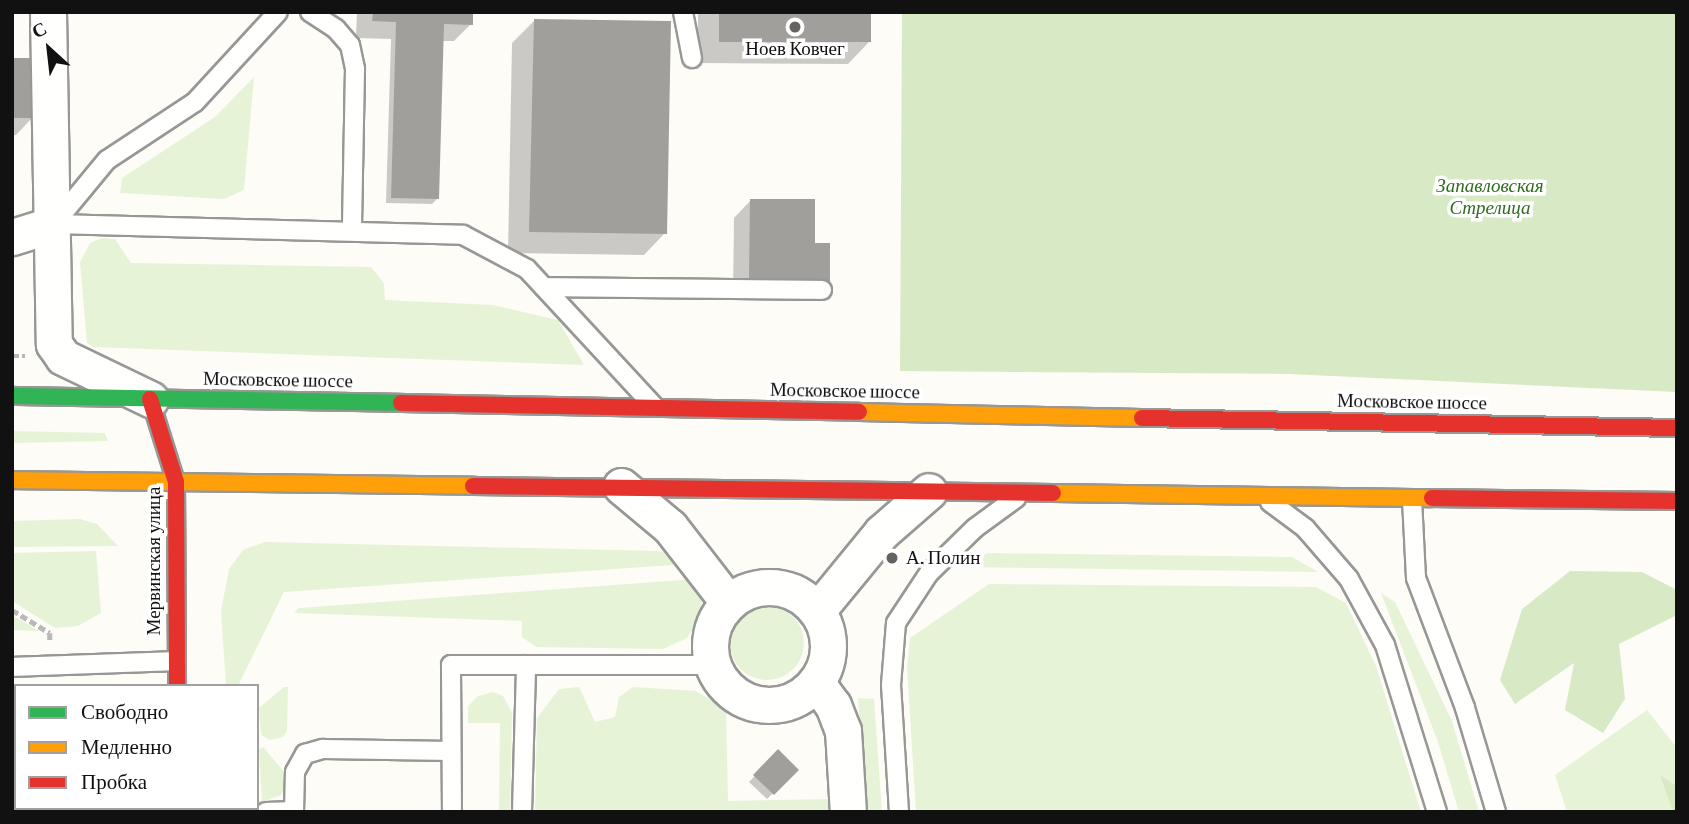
<!DOCTYPE html>
<html>
<head>
<meta charset="utf-8">
<style>
  body { margin:0 }
  #map { position:relative; width:1689px; height:824px; overflow:hidden; background:#fdfcf7; font-family:"Crimson Pro",serif }
  div>[style] { position:absolute }
  .green>* { inset:0; background:#e7f3d7 }
  .round { border-radius:50% }
  .forest>* { inset:0; background:#d8eac5 }
  .shadow>* { inset:0; background:#0003 }
  .building>* { inset:0; background:#a19f9c }
  .path>* { height:4.5px; margin-top:-2.25px; transform-origin:0; background:repeating-linear-gradient(90deg,#b9b9b8 0 7px,transparent 0 10.5px) }
  .roads { filter:drop-shadow(2px 0 #979795) drop-shadow(-2px 0 #979795) drop-shadow(0 2px #979795) drop-shadow(0 -2px #979795) }
  .lane>* { height:18px; margin:-9px; padding:0 9px; transform-origin:9px; border-radius:9px; background:#fffffe }
  .street>* { height:35px; margin:-17.5px; padding:0 17.5px; transform-origin:17.5px; border-radius:17.5px; background:#fffffe }
  .street>.ring { margin:-17.5px; padding:0; box-sizing:content-box; background:none; border:35px solid #fffffe; border-radius:50% }
  .fast>* { height:16px; margin:-8px; padding:0 8px; transform-origin:8px; border-radius:8px; background:#30b455 }
  .slow>* { height:16px; margin:-8px; padding:0 8px; transform-origin:8px; border-radius:8px; background:#ff9f0a }
  .jam>* { height:16px; margin:-8px; padding:0 8px; transform-origin:8px; border-radius:8px; background:#e5322d }
  .dots>* { width:19px; height:19px; translate:-50% -50%; box-sizing:border-box; border:4px solid #fff; border-radius:50% }
  span { translate:-50% -50%; white-space:nowrap; text-align:center; line-height:1.15; -webkit-text-stroke:7px #fff; paint-order:stroke }
  .poi-label { font-size:19px; color:#111 }
  .left { translate:0 -50%; text-align:left }
  .park-label { font-size:19px; color:#2f6b1f; font-style:italic }
  .street-label { font-size:19px; color:#111 }
  .frame { position:absolute; inset:0; border:14px solid #111; pointer-events:none }
  .legend { position:absolute; left:14px; top:684px; width:245px; height:126px; box-sizing:border-box; background:#fff; border:2px solid #a0a0a0; margin:0; padding:9px 12px; list-style:none; font-size:21px; color:#111 }
  .legend li { display:flex; align-items:center; gap:14px; height:35px }
  .legend b { width:35px; border:2px solid #a0a0a0 }
  .north { position:absolute; left:14px; top:14px; width:70px; height:70px; -webkit-text-stroke:5px #fff; paint-order:stroke; rotate:333deg; font-size:19px; font-weight:700; line-height:28px; text-align:center; color:#111 }
  .north::after { content:''; display:block; margin:auto; width:24px; height:32px; background:#111; clip-path:polygon(50% 0,100% 100%,50% 72%,0 100%) }
</style>
</head>
<body>
<div id="map">
  <div class="green">
    <i style="clip-path:polygon(254px 77px,244px 190px,224px 199px,120px 193px,122px 178px,215px 117px)"></i>
    <i style="clip-path:polygon(102px 238px,115px 239px,131px 263px,371px 267px,384px 283px,385px 300px,493px 305px,558px 320px,584px 365px,93px 347px,87px 343px,80px 262px,90px 243px)"></i>
    <i style="clip-path:polygon(12px 431px,105px 433px,108px 441px,12px 443px)"></i>
    <i style="clip-path:polygon(80px 519px,97px 524px,118px 546px,12px 547px,12px 521px)"></i>
    <i style="clip-path:polygon(265px 542px,656px 551px,677px 555px,686px 564px,284px 592px,238px 686px,226px 686px,221px 611px,229px 569px,243px 550px)"></i>
    <i style="clip-path:polygon(96px 551px,101px 613px,78px 626px,55px 628px,12px 601px,12px 553px)"></i>
    <i style="clip-path:polygon(988px 553px,1292px 557px,1318px 572px,957px 567px)"></i>
    <i style="clip-path:polygon(696px 579px,704px 589px,699px 620px,687px 638px,663px 649px,536px 647px,522px 637px,522px 621px,294px 613px,299px 608px)"></i>
    <i style="clip-path:polygon(989px 584px,1316px 587px,1346px 603px,1376px 666px,1421px 812px,916px 812px,907px 667px,910px 638px)"></i>
    <i style="clip-path:polygon(1381px 593px,1395px 602px,1452px 721px,1479px 812px,1459px 812px,1438px 742px)"></i>
    <i class="round" style="left:730px;top:606px;width:74px;height:74px"></i>
    <i style="clip-path:polygon(12px 615px,39px 631px,12px 630px)"></i>
    <i style="clip-path:polygon(284px 687px,288px 687px,287px 731px,283px 737px,270px 740px,261px 735px,259px 708px)"></i>
    <i style="clip-path:polygon(579px 687px,595px 722px,615px 717px,619px 697px,633px 687px,696px 691px,726px 709px,728px 801px,830px 799px,831px 812px,535px 812px,537px 718px,559px 689px)"></i>
    <i style="clip-path:polygon(493px 692px,503px 696px,512px 713px,510px 812px,499px 812px,500px 723px,468px 723px,468px 706px,478px 696px)"></i>
    <i style="clip-path:polygon(858px 698px,874px 699px,882px 812px,865px 812px)"></i>
    <i style="clip-path:polygon(1647px 710px,1677px 748px,1677px 786px,1661px 776px,1673px 812px,1567px 812px,1555px 775px)"></i>
    <i style="clip-path:polygon(263px 747px,285px 773px,287px 783px,281px 795px,262px 802px,259px 749px)"></i>
  </div>
  <div class="forest">
    <i style="clip-path:polygon(902px 12px,1677px 12px,1677px 392px,1289px 374px,900px 371px)"></i>
    <i style="clip-path:polygon(1570px 571px,1642px 572px,1677px 590px,1677px 615px,1619px 644px,1625px 699px,1603px 733px,1565px 710px,1574px 663px,1515px 704px,1500px 680px,1522px 609px)"></i>
    <i style="clip-path:polygon(1660px 775px,1677px 786px,1677px 812px,1673px 812px)"></i>
  </div>
  <div class="shadow">
    <i style="clip-path:polygon(357px 12px,471px 12px,471px 24px,454px 41px,440px 41px,437px 199px,432px 204px,386px 203px,391px 39px,356px 38px)"></i>
    <i style="clip-path:polygon(698px 12px,869px 12px,869px 42px,848px 64px,698px 63px)"></i>
    <i style="clip-path:polygon(534px 21px,665px 233px,644px 255px,508px 253px,512px 43px)"></i>
    <i style="clip-path:polygon(12px 60px,33px 117px,16px 135px,12px 135px)"></i>
    <i style="clip-path:polygon(751px 200px,813px 245px,828px 280px,811px 297px,733px 296px,734px 218px)"></i>
    <i style="clip-path:polygon(16px 741px,16px 804px,12px 802px)"></i>
    <i style="clip-path:polygon(778px 752px,797px 770px,767px 799px,749px 782px)"></i>
    <i style="clip-path:polygon(22px 808px,66px 808px,61px 812px)"></i>
  </div>
  <div class="building">
    <i style="clip-path:polygon(373px 12px,473px 12px,473px 25px,444px 24px,439px 199px,391px 198px,396px 22px,372px 21px)"></i>
    <i style="clip-path:polygon(719px 12px,871px 12px,871px 42px,719px 42px)"></i>
    <i style="clip-path:polygon(534px 19px,671px 21px,667px 234px,529px 232px)"></i>
    <i style="clip-path:polygon(12px 58px,32px 58px,35px 118px,12px 118px)"></i>
    <i style="clip-path:polygon(750px 199px,815px 199px,815px 243px,830px 243px,830px 281px,749px 279px)"></i>
    <i style="clip-path:polygon(778px 749px,799px 770px,774px 795px,753px 775px)"></i>
  </div>
  <div class="path">
    <i style="left:12px;top:356px;width:13px"></i>
    <i style="left:12px;top:610px;width:44px;rotate:31.2deg"></i>
    <i style="left:50px;top:633px;width:10px;rotate:90deg"></i>
  </div>
  <div class="roads">
    <div class="lane">
      <i style="left:310px;top:12px;width:31px;rotate:33deg"></i>
      <i style="left:336px;top:29px;width:21px;rotate:49deg"></i>
      <i style="left:350px;top:45px;width:25px;rotate:78deg"></i>
      <i style="left:355px;top:69px;width:162px;rotate:91.1deg"></i>
      <i style="left:683px;top:12px;width:47px;rotate:78.9deg"></i>
      <i style="left:54px;top:224px;width:409px;rotate:1.5deg"></i>
      <i style="left:463px;top:235px;width:72px;rotate:28deg"></i>
      <i style="left:527px;top:269px;width:187px;rotate:47.2deg"></i>
      <i style="left:54px;top:224px;width:83px;rotate:-50.4deg"></i>
      <i style="left:107px;top:160px;width:105px;rotate:-33.4deg"></i>
      <i style="left:195px;top:102px;width:122px;rotate:-47.3deg"></i>
      <i style="left:544px;top:287px;width:278px;rotate:0.6deg"></i>
      <i style="left:1412px;top:499px;width:79px;rotate:87.1deg"></i>
      <i style="left:1416px;top:578px;width:139px;rotate:69.3deg"></i>
      <i style="left:1465px;top:708px;width:109px;rotate:73.4deg"></i>
      <i style="left:1270px;top:502px;width:44px;rotate:36.6deg"></i>
      <i style="left:1305px;top:528px;width:67px;rotate:49.2deg"></i>
      <i style="left:1349px;top:579px;width:75px;rotate:61.4deg"></i>
      <i style="left:1385px;top:645px;width:175px;rotate:72.7deg"></i>
      <i style="left:12px;top:667px;width:164px;rotate:-2.1deg"></i>
      <i style="left:19px;top:809px;width:3px;rotate:90deg"></i>
      <i style="left:266px;top:812px;width:28px;rotate:-2deg"></i>
      <i style="left:294px;top:812px;width:40px;rotate:-88.6deg"></i>
      <i style="left:295px;top:772px;width:21px;rotate:-61deg"></i>
      <i style="left:305px;top:754px;width:19px;rotate:-16deg"></i>
      <i style="left:323px;top:749px;width:128px;rotate:0.9deg"></i>
      <i style="left:452px;top:812px;width:147px;rotate:-90.4deg"></i>
      <i style="left:451px;top:665px;width:75px"></i>
      <i style="left:522px;top:812px;width:147px;rotate:-88.4deg"></i>
      <i style="left:526px;top:665px;width:187px"></i>
      <i style="left:899px;top:812px;width:127px;rotate:-93.6deg"></i>
      <i style="left:891px;top:685px;width:62px;rotate:-85.4deg"></i>
      <i style="left:896px;top:623px;width:60px;rotate:-56.6deg"></i>
      <i style="left:929px;top:573px;width:64px;rotate:-44.4deg"></i>
      <i style="left:975px;top:528px;width:51px;rotate:-36.2deg"></i>
    </div>
    <div class="street">
      <i style="left:48px;top:12px;width:332px;rotate:89deg"></i>
      <i style="left:54px;top:344px;width:16px;rotate:55deg"></i>
      <i style="left:63px;top:357px;width:97px;rotate:25.8deg"></i>
      <i style="left:12px;top:237px;width:44px;rotate:-17.2deg"></i>
      <i style="left:621px;top:486px;width:64px;rotate:39.9deg"></i>
      <i style="left:670px;top:527px;width:96px;rotate:52.2deg"></i>
      <i class="ring" style="left:710px;top:587px;width:83px;height:83px"></i>
      <i style="left:817px;top:611px;width:102px;rotate:-50.6deg"></i>
      <i style="left:882px;top:532px;width:62px;rotate:-41.1deg"></i>
      <i style="left:816px;top:682px;width:29px;rotate:54deg"></i>
      <i style="left:833px;top:705px;width:28px;rotate:69deg"></i>
      <i style="left:843px;top:731px;width:81px;rotate:86.5deg"></i>
    </div>
    <div class="fast">
      <i style="left:12px;top:396px;width:389px;rotate:1deg"></i>
      <i style="left:181px;top:808px;width:4px;rotate:90deg"></i>
    </div>
    <div class="slow">
      <i style="left:859px;top:412px;width:283px;rotate:1.2deg"></i>
      <i style="left:12px;top:480px;width:461px;rotate:0.7deg"></i>
      <i style="left:1053px;top:493px;width:379px;rotate:0.8deg"></i>
    </div>
    <div class="jam">
      <i style="left:150px;top:399px;width:87px;rotate:72.6deg"></i>
      <i style="left:176px;top:482px;width:204px;rotate:89.7deg"></i>
      <i style="left:401px;top:403px;width:458px;rotate:1.1deg"></i>
      <i style="left:1142px;top:418px;width:535px;rotate:1.07deg"></i>
      <i style="left:473px;top:486px;width:580px;rotate:0.69deg"></i>
      <i style="left:1432px;top:498px;width:245px;rotate:0.7deg"></i>
    </div>
  </div>
  <div class="dots">
    <i style="left:795px;top:27px;background:#646362"></i>
    <i style="left:892px;top:558px;background:#646362"></i>
  </div>
  <div class="poi-label">
    <span style="left:795px;top:49px">Ноев Ковчег</span>
    <span class="left" style="left:906px;top:558px">А. Полин</span>
  </div>
  <div class="park-label">
    <span style="left:1490px;top:197px">Запавловская<br>Стрелица</span>
  </div>
  <div class="street-label">
    <span style="left:278px;top:380px;rotate:1deg">Московское шоссе</span>
    <span style="left:845px;top:391px;rotate:1deg">Московское шоссе</span>
    <span style="left:1412px;top:402px;rotate:1deg">Московское шоссе</span>
    <span style="left:154px;top:561px;rotate:-90deg">Мервинская улица</span>
  </div>
  <div class="frame"></div>
  <ul class="legend">
  <li><b style="height:9px;background:#30b455"></b>Свободно</li>
  <li><b style="height:9px;background:#ff9f0a"></b>Медленно</li>
  <li><b style="height:9px;background:#e5322d"></b>Пробка</li>
  </ul>
  <div class="north">С</div>
</div>
</body>
</html>
